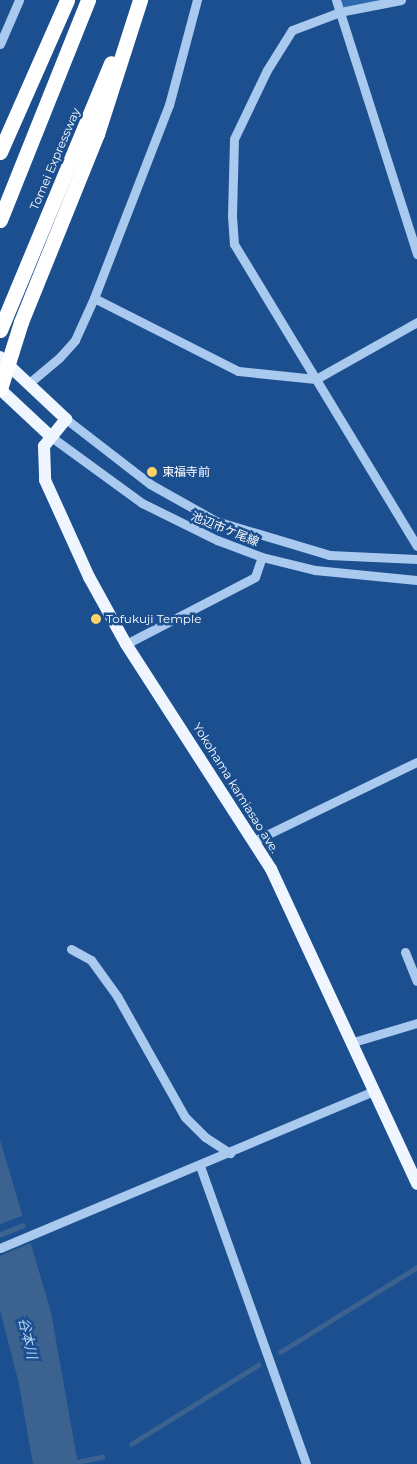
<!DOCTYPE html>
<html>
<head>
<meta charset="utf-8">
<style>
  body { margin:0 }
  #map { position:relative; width:417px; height:1464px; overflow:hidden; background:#1b4f8f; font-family:Montserrat,"Noto Sans JP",sans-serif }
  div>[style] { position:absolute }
  .green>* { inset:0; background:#2e69ad }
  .water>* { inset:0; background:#3c6290 }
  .pier>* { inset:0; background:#1b4f8f }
  .stream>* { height:5px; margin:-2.5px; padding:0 2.5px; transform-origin:2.5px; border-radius:2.5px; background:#3c6290 }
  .minor>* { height:9px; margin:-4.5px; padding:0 4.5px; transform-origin:4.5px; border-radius:4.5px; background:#a9c9ee }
  .major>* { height:12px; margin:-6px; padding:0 6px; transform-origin:6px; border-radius:6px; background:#f0f6ff }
  .highway>* { height:15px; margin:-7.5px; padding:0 7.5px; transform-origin:7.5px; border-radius:7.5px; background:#fff }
  .dots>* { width:14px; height:14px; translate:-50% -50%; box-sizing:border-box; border:2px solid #1b4f8f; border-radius:50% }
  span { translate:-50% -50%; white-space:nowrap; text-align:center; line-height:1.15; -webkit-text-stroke:5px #1b4f8f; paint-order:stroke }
  .street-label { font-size:12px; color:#fff }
  .poi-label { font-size:12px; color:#fff }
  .left { translate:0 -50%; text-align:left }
  .water-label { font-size:14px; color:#b5d3f5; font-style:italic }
</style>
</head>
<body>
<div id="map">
  <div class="green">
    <i style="clip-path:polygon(336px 0,401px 0,340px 12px)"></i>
  </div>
  <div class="water">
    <i style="clip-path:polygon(0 1140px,51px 1312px,78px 1464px,33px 1464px,19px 1384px,0 1310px)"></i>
  </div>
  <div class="pier">
    <i style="clip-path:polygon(27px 1214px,29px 1221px,0 1232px,0 1224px)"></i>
    <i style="clip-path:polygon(30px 1226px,35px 1241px,0 1256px,0 1238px)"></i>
  </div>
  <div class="stream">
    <i style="left:280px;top:1352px;width:161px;rotate:-31.8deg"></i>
    <i style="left:131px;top:1444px;width:150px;rotate:-31.9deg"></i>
    <i style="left:68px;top:1464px;width:35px;rotate:-12deg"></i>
  </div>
  <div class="minor">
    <i style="left:336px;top:0;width:267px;rotate:72.3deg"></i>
    <i style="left:401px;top:0;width:62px;rotate:168.9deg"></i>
    <i style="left:340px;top:12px;width:51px;rotate:159.4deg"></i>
    <i style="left:292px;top:30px;width:47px;rotate:122deg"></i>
    <i style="left:267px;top:70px;width:76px;rotate:115.6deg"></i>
    <i style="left:234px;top:139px;width:77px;rotate:91.5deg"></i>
    <i style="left:232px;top:216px;width:28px;rotate:86deg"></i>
    <i style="left:234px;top:244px;width:353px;rotate:58.8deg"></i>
    <i style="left:0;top:44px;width:48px;rotate:-66.6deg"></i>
    <i style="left:94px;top:298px;width:161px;rotate:26.9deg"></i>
    <i style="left:238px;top:371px;width:78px;rotate:5.9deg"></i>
    <i style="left:316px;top:379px;width:116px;rotate:-29.4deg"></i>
    <i style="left:28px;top:384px;width:40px;rotate:-40deg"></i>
    <i style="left:59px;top:358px;width:24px;rotate:-48deg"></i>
    <i style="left:75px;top:340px;width:46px;rotate:-65.7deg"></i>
    <i style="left:94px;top:298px;width:207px;rotate:-68.8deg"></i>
    <i style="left:169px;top:105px;width:109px;rotate:-75.1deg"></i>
    <i style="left:66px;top:419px;width:106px;rotate:37.7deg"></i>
    <i style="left:150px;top:484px;width:76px;rotate:29.3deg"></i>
    <i style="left:216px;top:521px;width:118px;rotate:16.7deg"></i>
    <i style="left:329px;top:555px;width:88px;rotate:2.6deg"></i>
    <i style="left:50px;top:436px;width:114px;rotate:36.1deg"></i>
    <i style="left:142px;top:503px;width:84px;rotate:26.3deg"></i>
    <i style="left:217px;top:540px;width:48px;rotate:20.7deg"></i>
    <i style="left:262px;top:557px;width:55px;rotate:13.8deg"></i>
    <i style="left:315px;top:570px;width:102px;rotate:5.6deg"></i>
    <i style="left:126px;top:644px;width:145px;rotate:-27.4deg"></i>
    <i style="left:255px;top:577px;width:21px;rotate:-71deg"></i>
    <i style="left:254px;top:841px;width:181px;rotate:-25.9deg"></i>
    <i style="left:71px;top:949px;width:23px;rotate:29deg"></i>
    <i style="left:91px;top:960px;width:44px;rotate:54.2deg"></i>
    <i style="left:117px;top:996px;width:139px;rotate:60.7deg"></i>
    <i style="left:185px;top:1117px;width:28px;rotate:45deg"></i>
    <i style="left:205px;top:1137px;width:30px;rotate:33deg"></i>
    <i style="left:405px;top:952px;width:31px;rotate:68deg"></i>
    <i style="left:350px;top:1043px;width:70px;rotate:-16.6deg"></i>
    <i style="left:200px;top:1166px;width:316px;rotate:70.4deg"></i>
    <i style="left:0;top:1248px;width:405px;rotate:-22.8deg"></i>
  </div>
  <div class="major">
    <i style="left:0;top:357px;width:91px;rotate:43.2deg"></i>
    <i style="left:66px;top:419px;width:35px;rotate:129deg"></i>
    <i style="left:44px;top:446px;width:34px;rotate:88deg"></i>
    <i style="left:45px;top:480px;width:107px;rotate:65.6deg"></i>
    <i style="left:89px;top:577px;width:77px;rotate:61.1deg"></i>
    <i style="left:126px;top:644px;width:268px;rotate:57.2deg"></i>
    <i style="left:271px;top:869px;width:347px;rotate:65.1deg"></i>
    <i style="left:0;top:389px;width:69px;rotate:43.2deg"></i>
  </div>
  <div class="highway">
    <i style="left:0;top:152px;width:166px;rotate:-66.2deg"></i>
    <i style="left:0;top:220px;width:237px;rotate:-68.2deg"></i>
    <i style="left:0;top:330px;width:289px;rotate:-67.4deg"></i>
    <i style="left:0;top:389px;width:70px;rotate:-72.6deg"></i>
    <i style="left:21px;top:322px;width:203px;rotate:-68deg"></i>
    <i style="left:97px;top:134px;width:141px;rotate:-72.2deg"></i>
  </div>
  <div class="dots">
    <i style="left:152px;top:472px;background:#ffd166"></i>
    <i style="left:96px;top:619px;background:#ffd166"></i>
  </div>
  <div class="street-label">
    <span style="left:55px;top:159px;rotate:-67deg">Tomei Expressway</span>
    <span style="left:225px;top:529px;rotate:22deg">池辺市ケ尾線</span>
    <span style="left:236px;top:788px;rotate:58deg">Yokohama kamiasao ave.</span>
  </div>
  <div class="poi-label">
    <span class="left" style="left:162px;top:472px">東福寺前</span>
    <span class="left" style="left:106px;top:619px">Tofukuji Temple</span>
  </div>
  <div class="water-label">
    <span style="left:28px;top:1338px;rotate:77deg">谷本川</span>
  </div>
</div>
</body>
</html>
